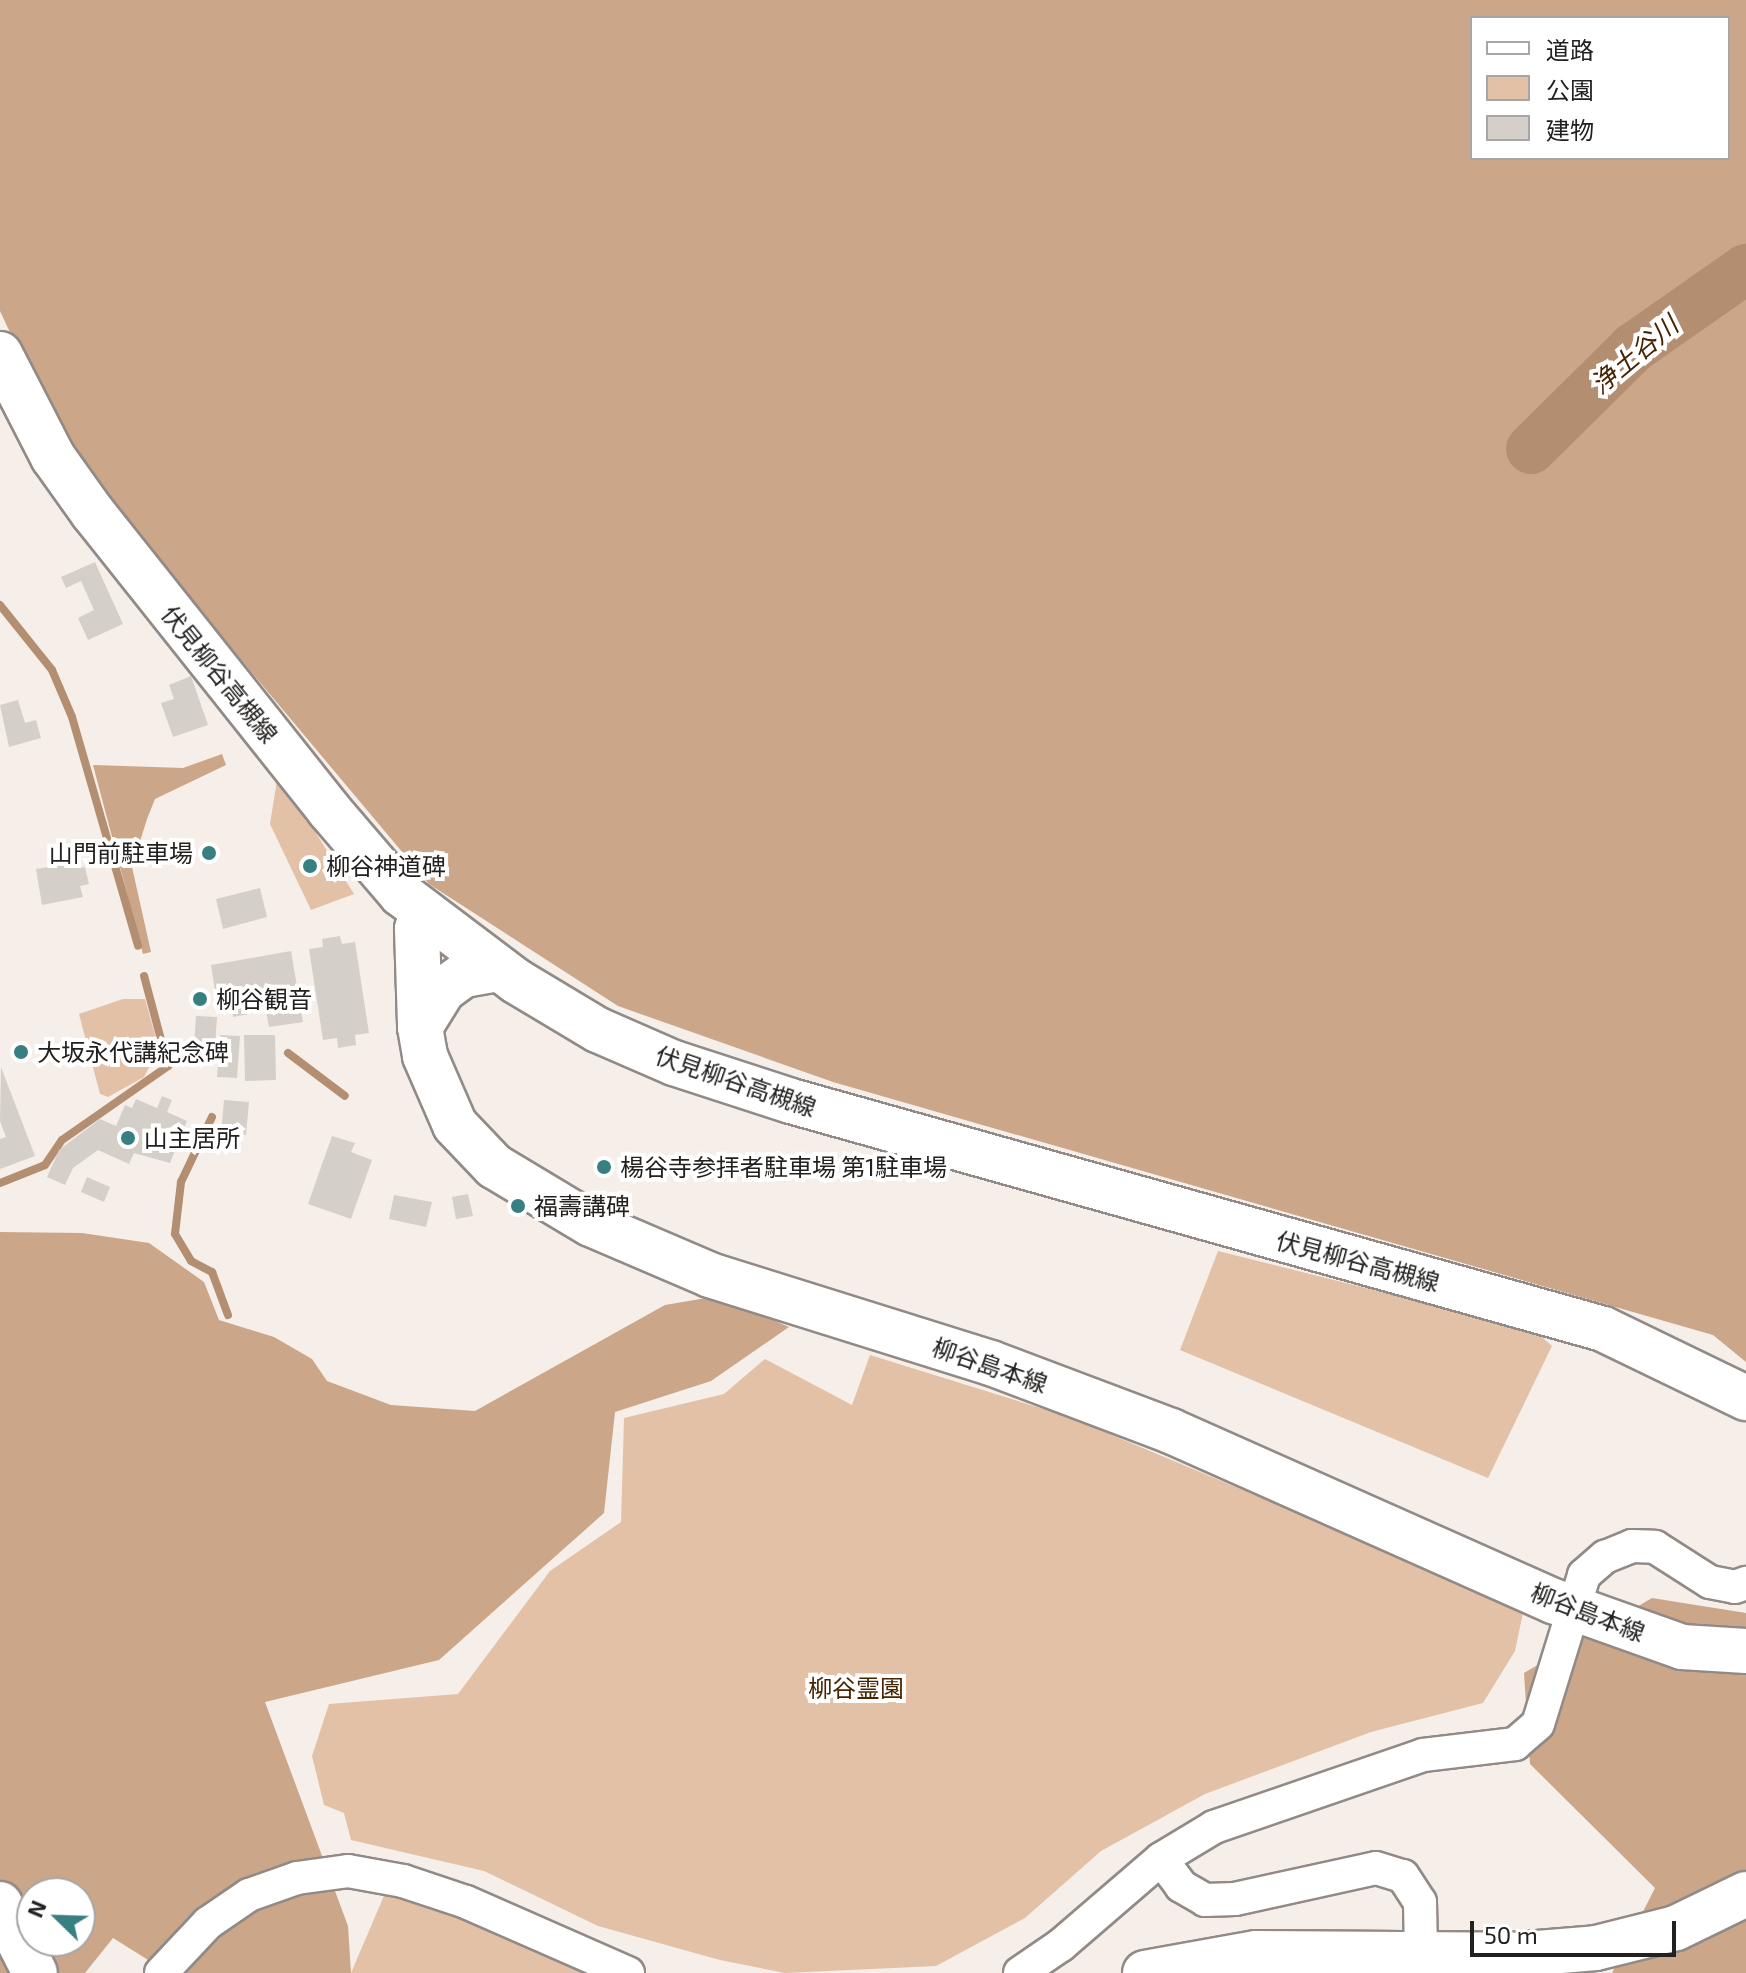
<!DOCTYPE html>
<html>
<head>
<meta charset="utf-8">
<style>
  body { margin:0 }
  #map { position:relative; width:1746px; height:1973px; overflow:hidden; background:#f5eee9; font-family:"Exo 2","Noto Sans JP",sans-serif }
  div>[style] { position:absolute }
  .green>* { inset:0; background:#e3c1a7 }
  .forest>* { inset:0; background:#cca688 }
  .stream>* { height:8px; margin:-4px; padding:0 4px; transform-origin:4px; border-radius:4px; background:#b38e71 }
  .river>* { height:50px; margin:-25px; padding:0 25px; transform-origin:25px; border-radius:25px; background:#b38e71 }
  .building>* { inset:0; background:#d5cfca }
  .roads { filter:drop-shadow(2px 0 #918a86) drop-shadow(-2px 0 #918a86) drop-shadow(0 2px #918a86) drop-shadow(0 -2px #918a86) }
  .minor>* { height:32px; margin:-16px; padding:0 16px; transform-origin:16px; border-radius:16px; background:#fff }
  .secondary>* { height:44px; margin:-22px; padding:0 22px; transform-origin:22px; border-radius:22px; background:#fff }
  .primary>* { height:44px; margin:-22px; padding:0 22px; transform-origin:22px; border-radius:22px; background:#fff }
  .dots>* { width:22px; height:22px; translate:-50% -50%; box-sizing:border-box; border:4px solid #fff; border-radius:50% }
  span { translate:-50% -50%; white-space:nowrap; text-align:center; line-height:1.15; -webkit-text-stroke:8px #fff; paint-order:stroke }
  .street-label { font-size:24px; color:#23211f }
  .poi-label { font-size:24px; color:#23211f }
  .right { translate:-100% -50%; text-align:right }
  .left { translate:0 -50%; text-align:left }
  .park-label { font-size:24px; color:#482400 }
  .water-label { font-size:26px; color:#462200; font-style:italic }
  .legend { position:absolute; left:1470px; top:16px; width:260px; height:144px; box-sizing:border-box; background:#fff; border:2px solid #a7a6a5; margin:0; padding:10px 14px; list-style:none; font-size:24px; color:#23211f }
  .legend li { display:flex; align-items:center; gap:16px; height:40px }
  .legend b { width:40px; border:2px solid #a7a6a5 }
  .north { position:absolute; left:16px; top:1877px; width:80px; height:80px; box-sizing:border-box; background:#fff; border:2px solid #a7a6a5; border-radius:50%; rotate:293deg; font-size:22px; font-weight:700; line-height:32px; text-align:center; color:#23211f }
  .north::after { content:''; display:block; margin:auto; width:28px; height:36px; background:#377f81; clip-path:polygon(50% 0,100% 100%,50% 72%,0 100%) }
  .scale { position:absolute; left:1470px; top:1921px; width:206px; height:36px; box-sizing:border-box; border:4px solid #23211f; border-top:0; padding-left:10px; font-size:24px; line-height:28px; white-space:nowrap; color:#23211f; -webkit-text-stroke:6px #fff; paint-order:stroke }
</style>
</head>
<body>
<div id="map">
  <div class="green">
    <i style="clip-path:polygon(277px 780px,301px 809px,354px 894px,311px 910px,270px 824px)"></i>
    <i style="clip-path:polygon(123px 999px,145px 999px,159px 1049px,144px 1077px,108px 1097px,100px 1094px,79px 1014px)"></i>
    <i style="clip-path:polygon(1218px 1251px,1534px 1330px,1552px 1346px,1488px 1478px,1180px 1350px)"></i>
    <i style="clip-path:polygon(870px 1355px,1069px 1417px,1524px 1608px,1515px 1651px,1483px 1703px,1371px 1732px,1205px 1794px,1101px 1851px,1025px 1918px,936px 1966px,785px 1973px,720px 1960px,598px 1926px,484px 1871px,351px 1840px,344px 1813px,324px 1805px,312px 1756px,329px 1704px,458px 1694px,550px 1571px,621px 1522px,624px 1418px,724px 1394px,765px 1359px,852px 1405px)"></i>
    <i style="clip-path:polygon(386px 1891px,474px 1910px,611px 1973px,351px 1973px)"></i>
  </div>
  <div class="forest">
    <i style="clip-path:polygon(evenodd,0 0,1746px 0,1746px 1362px,1713px 1335px,833px 1082px,618px 1006px,429px 884px,86px 475px,22px 358px,0 311px,0 0,1472px 18px,1728px 18px,1728px 158px,1472px 158px,1472px 18px)"></i>
    <i style="clip-path:polygon(222px 754px,226px 765px,155px 799px,147px 819px,132px 867px,151px 952px,143px 954px,93px 765px,183px 768px)"></i>
    <i style="clip-path:polygon(evenodd,0 1232px,82px 1233px,149px 1243px,204px 1282px,219px 1320px,274px 1337px,312px 1359px,327px 1381px,391px 1405px,475px 1411px,665px 1305px,718px 1296px,789px 1327px,711px 1381px,615px 1412px,604px 1513px,439px 1660px,265px 1702px,348px 1926px,351px 1973px,169px 1973px,113px 1938px,85px 1973px,0 1973px,0 1232px,32px 1893px,80px 1893px,80px 1941px,32px 1941px,32px 1893px)"></i>
    <i style="clip-path:polygon(1652px 1598px,1746px 1613px,1746px 1973px,1612px 1973px,1655px 1888px,1530px 1764px,1524px 1673px)"></i>
  </div>
  <div class="stream">
    <i style="left:0;top:605px;width:83px;rotate:51.3deg"></i>
    <i style="left:52px;top:670px;width:51px;rotate:66.9deg"></i>
    <i style="left:72px;top:717px;width:238px;rotate:73.9deg"></i>
    <i style="left:288px;top:1053px;width:71px;rotate:37deg"></i>
    <i style="left:212px;top:1117px;width:72px;rotate:115.5deg"></i>
    <i style="left:181px;top:1182px;width:52px;rotate:96.6deg"></i>
    <i style="left:175px;top:1234px;width:31px;rotate:59deg"></i>
    <i style="left:191px;top:1261px;width:24px;rotate:28deg"></i>
    <i style="left:212px;top:1272px;width:46px;rotate:69.6deg"></i>
    <i style="left:0;top:1183px;width:48px;rotate:-21.8deg"></i>
    <i style="left:45px;top:1165px;width:30px;rotate:-56deg"></i>
    <i style="left:62px;top:1140px;width:129px;rotate:-34.9deg"></i>
    <i style="left:168px;top:1066px;width:93px;rotate:-104.9deg"></i>
  </div>
  <div class="river">
    <i style="left:1531px;top:449px;width:144px;rotate:-44.7deg"></i>
    <i style="left:1633px;top:348px;width:138px;rotate:-35deg"></i>
  </div>
  <div class="building">
    <i style="clip-path:polygon(95px 562px,123px 624px,88px 640px,78px 618px,94px 610px,81px 581px,66px 588px,61px 577px)"></i>
    <i style="clip-path:polygon(191px 676px,208px 725px,173px 737px,161px 703px,174px 699px,169px 685px)"></i>
    <i style="clip-path:polygon(18px 700px,25px 723px,36px 720px,41px 738px,9px 747px,0 705px)"></i>
    <i style="clip-path:polygon(76px 862px,77px 868px,85px 867px,89px 884px,80px 886px,83px 897px,42px 905px,36px 869px)"></i>
    <i style="clip-path:polygon(260px 888px,267px 917px,223px 929px,216px 899px)"></i>
    <i style="clip-path:polygon(340px 936px,342px 944px,355px 942px,369px 1033px,355px 1035px,356px 1045px,338px 1048px,337px 1038px,323px 1040px,309px 949px,323px 947px,322px 939px)"></i>
    <i style="clip-path:polygon(291px 951px,303px 1022px,269px 1027px,266px 1011px,233px 1017px,230px 995px,216px 997px,211px 965px)"></i>
    <i style="clip-path:polygon(196px 1016px,217px 1017px,214px 1063px,193px 1062px)"></i>
    <i style="clip-path:polygon(220px 1035px,240px 1036px,237px 1078px,217px 1077px)"></i>
    <i style="clip-path:polygon(244px 1035px,275px 1035px,276px 1080px,245px 1081px)"></i>
    <i style="clip-path:polygon(1px 1067px,35px 1156px,0 1169px,0 1139px,6px 1137px,0 1121px)"></i>
    <i style="clip-path:polygon(162px 1096px,172px 1100px,167px 1112px,187px 1121px,170px 1163px,134px 1153px,129px 1164px,98px 1150px,73px 1168px,65px 1185px,47px 1177px,59px 1150px,100px 1119px,116px 1126px,125px 1105px,132px 1108px,136px 1099px,157px 1108px)"></i>
    <i style="clip-path:polygon(224px 1100px,249px 1102px,246px 1135px,221px 1133px)"></i>
    <i style="clip-path:polygon(332px 1136px,355px 1143px,351px 1152px,372px 1160px,351px 1219px,308px 1204px)"></i>
    <i style="clip-path:polygon(87px 1177px,110px 1187px,104px 1202px,81px 1192px)"></i>
    <i style="clip-path:polygon(468px 1194px,473px 1216px,456px 1219px,452px 1197px)"></i>
    <i style="clip-path:polygon(394px 1195px,432px 1202px,426px 1227px,389px 1219px)"></i>
  </div>
  <div class="roads">
    <div class="minor">
      <i style="left:1161px;top:1859px;width:34px;rotate:53deg"></i>
      <i style="left:1181px;top:1886px;width:28px;rotate:30deg"></i>
      <i style="left:1205px;top:1900px;width:30px;rotate:-2deg"></i>
      <i style="left:1235px;top:1899px;width:144px;rotate:-12.4deg"></i>
      <i style="left:1376px;top:1868px;width:28px;rotate:17deg"></i>
      <i style="left:1403px;top:1876px;width:31px;rotate:57deg"></i>
      <i style="left:1420px;top:1902px;width:52px;rotate:88.9deg"></i>
      <i style="left:161px;top:1973px;width:69px;rotate:-46.8deg"></i>
      <i style="left:208px;top:1923px;width:50px;rotate:-34.3deg"></i>
      <i style="left:249px;top:1895px;width:51px;rotate:-19.5deg"></i>
      <i style="left:297px;top:1878px;width:51px;rotate:-7.8deg"></i>
      <i style="left:348px;top:1871px;width:56px;rotate:10.3deg"></i>
      <i style="left:403px;top:1881px;width:66px;rotate:18.4deg"></i>
      <i style="left:466px;top:1902px;width:177px;rotate:23.7deg"></i>
      <i style="left:1020px;top:1973px;width:50px;rotate:-34.3deg"></i>
      <i style="left:1061px;top:1945px;width:132px;rotate:-40.7deg"></i>
      <i style="left:1161px;top:1859px;width:62px;rotate:-31.1deg"></i>
      <i style="left:1214px;top:1827px;width:221px;rotate:-19deg"></i>
      <i style="left:1423px;top:1755px;width:93px;rotate:-6.8deg"></i>
      <i style="left:1515px;top:1744px;width:30px;rotate:-41deg"></i>
      <i style="left:1538px;top:1724px;width:156px;rotate:-72.8deg"></i>
      <i style="left:1584px;top:1575px;width:28px;rotate:-41deg"></i>
      <i style="left:1605px;top:1557px;width:29px;rotate:-22deg"></i>
      <i style="left:1632px;top:1546px;width:23px;rotate:2deg"></i>
      <i style="left:1655px;top:1547px;width:65px;rotate:32.5deg"></i>
      <i style="left:1710px;top:1582px;width:25px;rotate:11deg"></i>
      <i style="left:1735px;top:1587px;width:12px;rotate:-20deg"></i>
    </div>
    <div class="secondary">
      <i style="left:423px;top:913px;width:17px;rotate:111deg"></i>
      <i style="left:417px;top:929px;width:98px;rotate:88.2deg"></i>
      <i style="left:420px;top:1027px;width:29px;rotate:80deg"></i>
      <i style="left:425px;top:1056px;width:75px;rotate:66.5deg"></i>
      <i style="left:455px;top:1125px;width:57px;rotate:46.4deg"></i>
      <i style="left:494px;top:1166px;width:113px;rotate:30.9deg"></i>
      <i style="left:591px;top:1224px;width:129px;rotate:23.2deg"></i>
      <i style="left:710px;top:1275px;width:294px;rotate:17.4deg"></i>
      <i style="left:991px;top:1363px;width:192px;rotate:20.7deg"></i>
      <i style="left:1171px;top:1431px;width:418px;rotate:24deg"></i>
      <i style="left:1553px;top:1601px;width:137px;rotate:19.6deg"></i>
      <i style="left:1682px;top:1647px;width:64px;rotate:3.6deg"></i>
      <i style="left:420px;top:1027px;width:44px;rotate:-58.1deg"></i>
      <i style="left:443px;top:990px;width:26px;rotate:-36deg"></i>
      <i style="left:464px;top:975px;width:36px;rotate:-10deg"></i>
    </div>
    <div class="primary">
      <i style="left:0;top:354px;width:116px;rotate:62.8deg"></i>
      <i style="left:53px;top:457px;width:69px;rotate:54.5deg"></i>
      <i style="left:93px;top:513px;width:379px;rotate:51.5deg"></i>
      <i style="left:329px;top:810px;width:111px;rotate:49.4deg"></i>
      <i style="left:401px;top:894px;width:144px;rotate:37.1deg"></i>
      <i style="left:516px;top:981px;width:96px;rotate:30.9deg"></i>
      <i style="left:598px;top:1030px;width:83px;rotate:23.5deg"></i>
      <i style="left:674px;top:1063px;width:123px;rotate:18deg"></i>
      <i style="left:791px;top:1101px;width:843px;rotate:15.68deg"></i>
      <i style="left:1603px;top:1329px;width:159px;rotate:25.8deg"></i>
      <i style="left:0;top:1904px;width:77px;rotate:63.1deg"></i>
      <i style="left:1145px;top:1973px;width:113px;rotate:-10.2deg"></i>
      <i style="left:1256px;top:1953px;width:257px;rotate:0.4deg"></i>
      <i style="left:1513px;top:1955px;width:83px;rotate:-4.8deg"></i>
      <i style="left:1596px;top:1948px;width:82px;rotate:-14deg"></i>
      <i style="left:1676px;top:1928px;width:78px;rotate:-25.9deg"></i>
    </div>
  </div>
  <div class="dots">
    <i style="left:209px;top:853px;background:#377f81"></i>
    <i style="left:310px;top:866px;background:#377f81"></i>
    <i style="left:200px;top:999px;background:#377f81"></i>
    <i style="left:21px;top:1052px;background:#377f81"></i>
    <i style="left:128px;top:1138px;background:#377f81"></i>
    <i style="left:604px;top:1167px;background:#377f81"></i>
    <i style="left:518px;top:1206px;background:#377f81"></i>
  </div>
  <div class="street-label">
    <span style="left:220px;top:674px;rotate:51deg">伏見柳谷高槻線</span>
    <span style="left:736px;top:1081px;rotate:19deg">伏見柳谷高槻線</span>
    <span style="left:1358px;top:1261px;rotate:15deg">伏見柳谷高槻線</span>
    <span style="left:990px;top:1365px;rotate:19deg">柳谷島本線</span>
    <span style="left:1588px;top:1612px;rotate:21deg">柳谷島本線</span>
  </div>
  <div class="poi-label">
    <span class="right" style="left:193px;top:853px">山門前駐車場</span>
    <span class="left" style="left:326px;top:866px">柳谷神道碑</span>
    <span class="left" style="left:216px;top:999px">柳谷観音</span>
    <span class="left" style="left:37px;top:1052px">大坂永代講紀念碑</span>
    <span class="left" style="left:144px;top:1138px">山主居所</span>
    <span class="left" style="left:620px;top:1167px">楊谷寺参拝者駐車場 第1駐車場</span>
    <span class="left" style="left:534px;top:1206px">福壽講碑</span>
  </div>
  <div class="park-label">
    <span style="left:856px;top:1688px">柳谷霊園</span>
  </div>
  <div class="water-label">
    <span style="left:1634px;top:354px;rotate:-40deg">浄土谷川</span>
  </div>
  <ul class="legend">
  <li><b style="height:10px;background:#fff"></b>道路</li>
  <li><b style="height:22px;background:#e3c1a7"></b>公園</li>
  <li><b style="height:22px;background:#d5cfca"></b>建物</li>
  </ul>
  <div class="north">N</div>
  <div class="scale">50 m</div>
</div>
</body>
</html>
